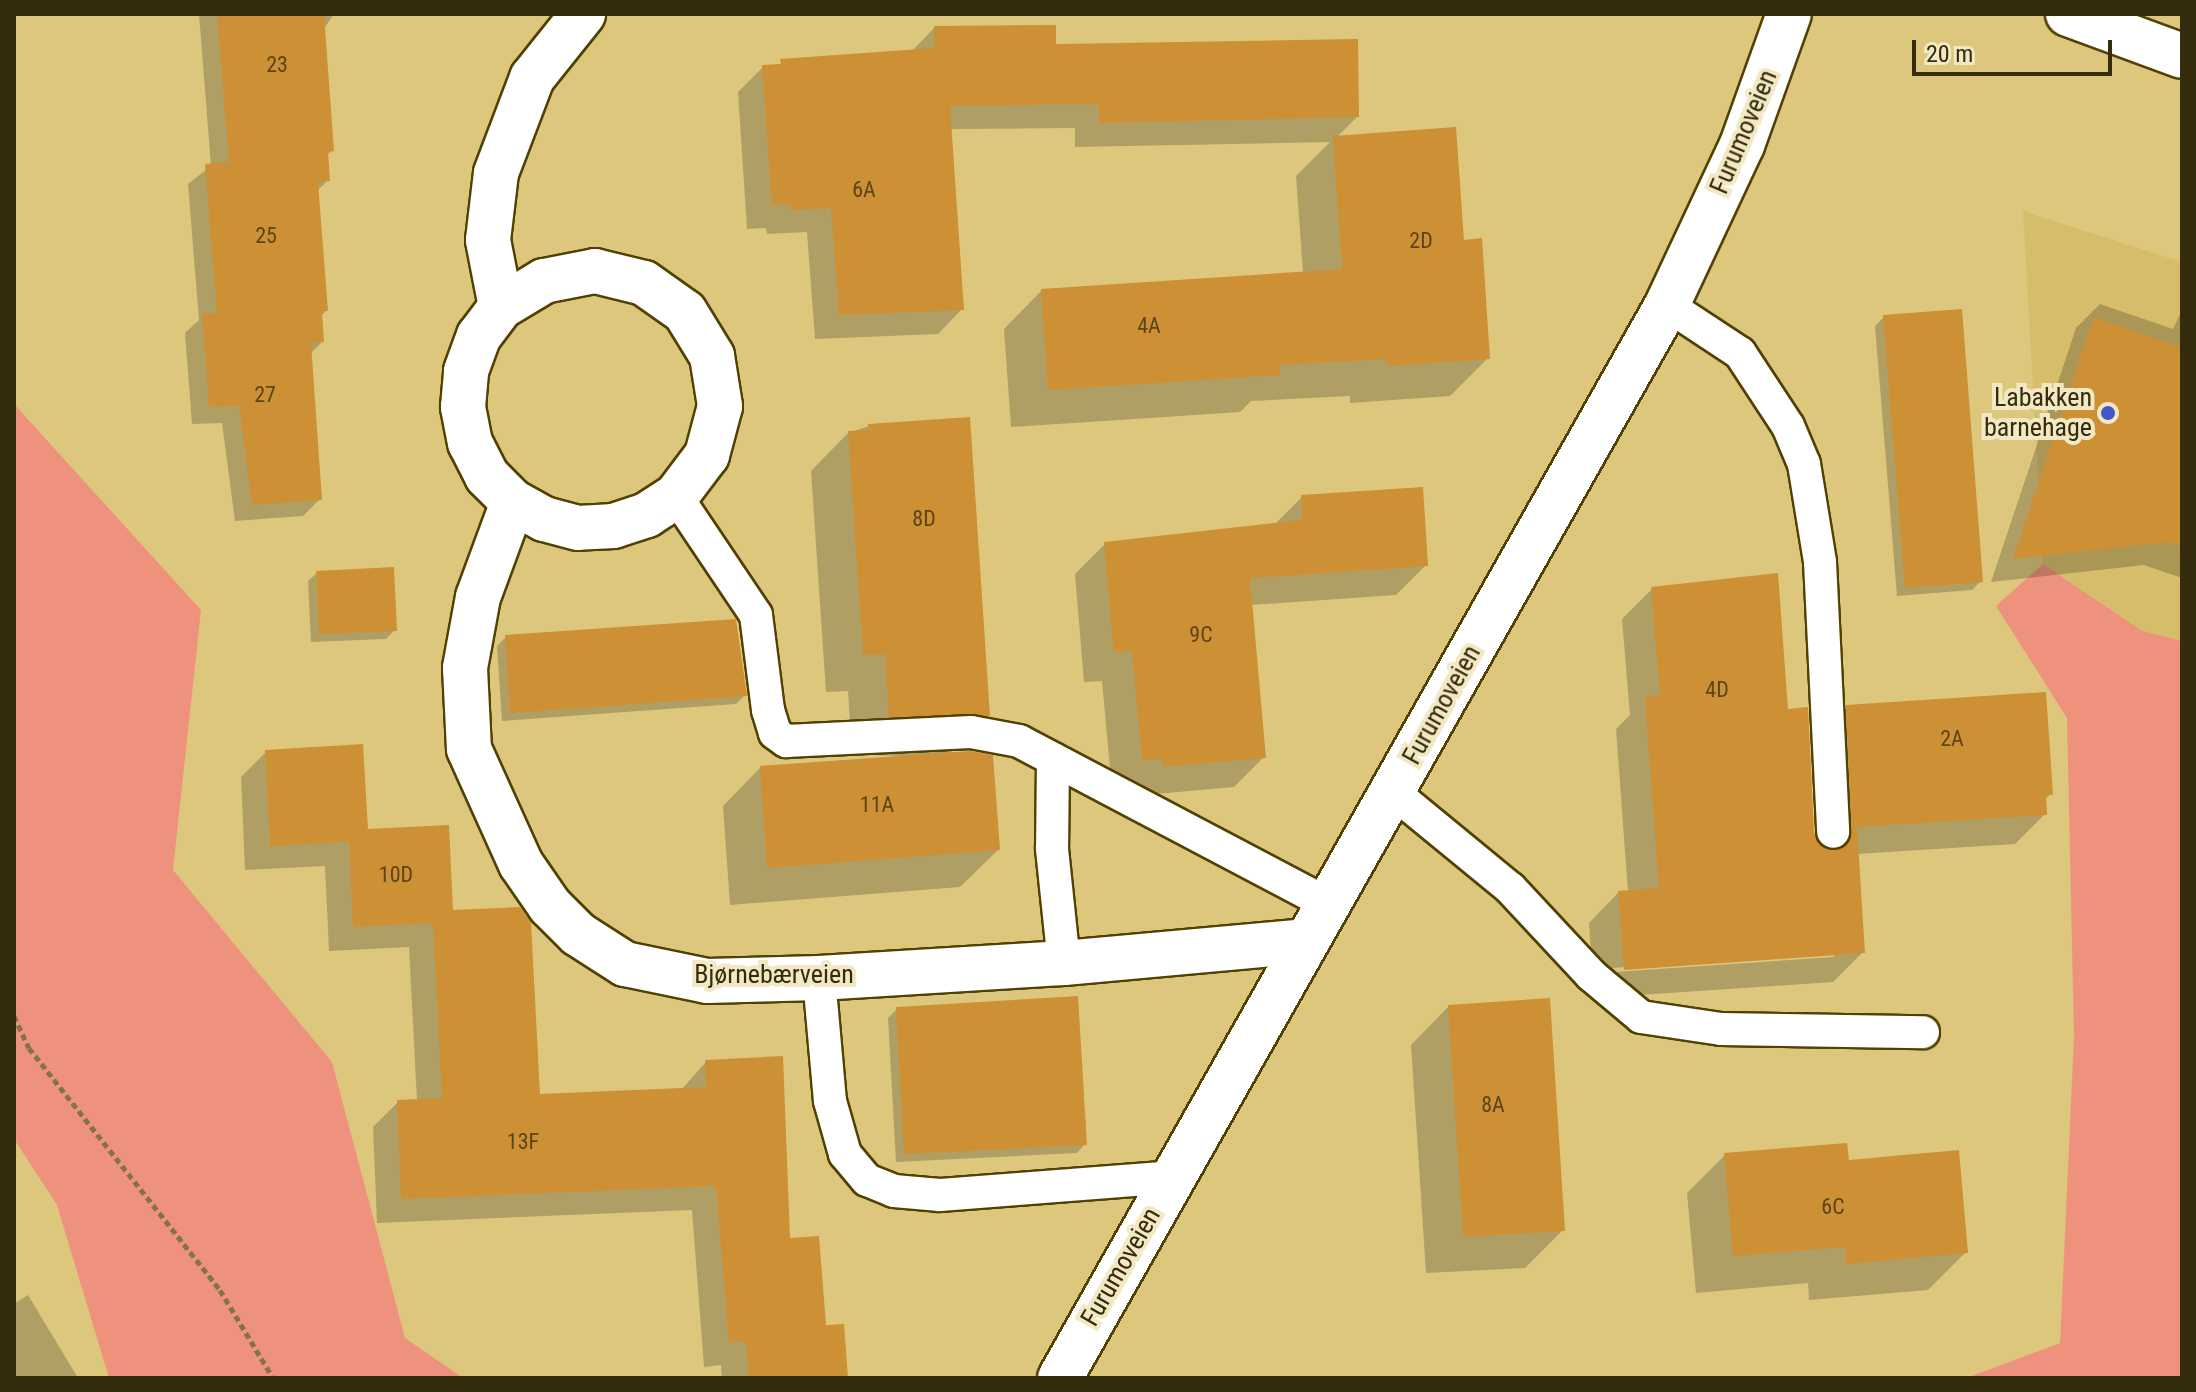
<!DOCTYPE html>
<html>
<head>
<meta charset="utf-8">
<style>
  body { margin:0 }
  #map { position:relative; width:2196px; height:1392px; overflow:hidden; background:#ddc77d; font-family:"Roboto Condensed",sans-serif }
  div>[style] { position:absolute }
  .built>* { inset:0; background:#d6bd6b }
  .green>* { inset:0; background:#ef927d }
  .shadow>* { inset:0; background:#0003 }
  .building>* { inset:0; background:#ce9034 }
  .path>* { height:5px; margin-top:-2.5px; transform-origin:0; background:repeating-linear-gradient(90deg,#837441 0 6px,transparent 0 10px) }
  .roads { filter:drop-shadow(2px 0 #514102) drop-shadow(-2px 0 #514102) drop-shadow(0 2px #514102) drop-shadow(0 -2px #514102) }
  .service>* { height:32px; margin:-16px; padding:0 16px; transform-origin:16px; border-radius:16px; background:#fff }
  .minor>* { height:44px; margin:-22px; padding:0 22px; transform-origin:22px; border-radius:22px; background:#fff }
  .dots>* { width:22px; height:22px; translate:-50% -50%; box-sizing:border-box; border:4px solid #f3e8c4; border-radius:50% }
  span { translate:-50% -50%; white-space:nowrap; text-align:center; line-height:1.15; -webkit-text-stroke:8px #f3e8c4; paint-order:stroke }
  .number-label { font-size:22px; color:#5b4517 }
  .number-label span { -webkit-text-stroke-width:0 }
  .street-label { font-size:26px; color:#352c0d }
  .poi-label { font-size:26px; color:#352c0d }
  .right { translate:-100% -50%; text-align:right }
  .frame { position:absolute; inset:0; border:16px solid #352c0d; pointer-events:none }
  .scale { position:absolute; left:1912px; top:40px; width:200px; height:36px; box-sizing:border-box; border:4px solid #352c0d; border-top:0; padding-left:10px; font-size:24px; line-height:28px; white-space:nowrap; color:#352c0d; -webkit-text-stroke:6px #f3e8c4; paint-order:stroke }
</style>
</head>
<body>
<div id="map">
  <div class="built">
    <i style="clip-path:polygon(2023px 211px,2182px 262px,2182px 641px,2142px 631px,2043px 564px)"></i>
  </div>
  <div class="green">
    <i style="clip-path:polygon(14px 404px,201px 610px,173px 870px,332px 1062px,405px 1338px,463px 1378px,109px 1378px,57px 1205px,14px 1139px)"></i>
    <i style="clip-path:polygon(2043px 564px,2142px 631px,2182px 641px,2182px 1378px,1966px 1378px,2060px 1343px,2074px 1037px,2067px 718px,1996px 606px)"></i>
  </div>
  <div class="shadow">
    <i style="clip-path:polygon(199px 14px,334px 14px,323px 30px,332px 150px,326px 156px,328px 180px,317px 191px,326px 311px,321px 316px,322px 342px,310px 354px,320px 499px,303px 516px,235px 521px,222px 423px,192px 424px,185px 333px,199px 320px,188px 184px,211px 166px)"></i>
    <i style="clip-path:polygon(934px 28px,1055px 46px,1357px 117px,1336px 138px,1463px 242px,1488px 358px,1450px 396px,1350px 403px,1350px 396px,1251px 401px,1240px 412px,1011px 427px,1004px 329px,1041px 291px,1303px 273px,1296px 176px,1330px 142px,1075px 147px,1075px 128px,950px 129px,962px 309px,938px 334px,815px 339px,807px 232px,767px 234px,766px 228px,747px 229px,738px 92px,763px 67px,911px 52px)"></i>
    <i style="clip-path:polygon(2100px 304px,2173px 329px,2182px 310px,2182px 578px,2144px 565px,1991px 582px,2076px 328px)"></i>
    <i style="clip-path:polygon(1884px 317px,1981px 581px,1972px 590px,1897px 596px,1875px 326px)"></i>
    <i style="clip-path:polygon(869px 426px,988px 715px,948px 755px,998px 850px,960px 887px,730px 905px,723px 806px,760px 768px,917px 757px,852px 754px,848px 691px,826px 692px,811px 471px,848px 433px)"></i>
    <i style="clip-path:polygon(1302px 497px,1426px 565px,1396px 595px,1251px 605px,1264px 757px,1234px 787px,1133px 796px,1112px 790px,1102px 681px,1084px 682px,1075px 574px,1105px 544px,1274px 525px)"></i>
    <i style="clip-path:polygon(317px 573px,395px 630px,386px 639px,311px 642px,308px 581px)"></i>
    <i style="clip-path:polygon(evenodd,1652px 589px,1786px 711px,1812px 834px,1822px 849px,1817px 737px,1847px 707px,2051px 794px,2044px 800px,2045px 814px,2015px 844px,1857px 854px,1863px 952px,1833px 982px,1594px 998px,1589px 923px,1618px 893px,1628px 892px,1616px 729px,1630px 715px,1622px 619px,1652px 589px,1834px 953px,1834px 957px,1614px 972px,1613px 968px,1834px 953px)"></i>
    <i style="clip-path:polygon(506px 637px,745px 695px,736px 704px,502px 721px,497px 646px)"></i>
    <i style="clip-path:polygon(266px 752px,366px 831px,451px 912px,539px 1096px,681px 1090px,706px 1062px,846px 1378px,722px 1378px,721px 1365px,704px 1367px,692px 1210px,377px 1223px,373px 1127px,398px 1102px,417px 1101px,409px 947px,329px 951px,325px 866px,245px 870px,241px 777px)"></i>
    <i style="clip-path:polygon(1448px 1007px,1563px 1230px,1525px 1268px,1426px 1273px,1411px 1045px)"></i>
    <i style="clip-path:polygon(897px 1009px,1085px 1144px,1077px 1153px,896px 1162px,888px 1018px)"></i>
    <i style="clip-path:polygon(1725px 1155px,1847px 1162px,1966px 1252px,1928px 1290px,1809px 1300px,1808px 1283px,1696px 1293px,1687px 1193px)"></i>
    <i style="clip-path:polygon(28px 1295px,78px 1378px,14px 1378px,14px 1304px)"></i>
  </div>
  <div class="building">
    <i style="clip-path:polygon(217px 14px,324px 14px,334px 151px,328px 152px,330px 181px,318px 182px,328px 311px,322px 311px,324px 342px,311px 343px,322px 500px,252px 505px,239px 406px,209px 407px,202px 314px,217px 313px,205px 164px,229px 162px)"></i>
    <i style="clip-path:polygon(1056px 25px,1056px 44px,1358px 39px,1359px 117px,1099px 123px,1099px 104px,950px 106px,964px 310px,839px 315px,831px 208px,791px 210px,791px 204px,772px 205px,762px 65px,781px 64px,780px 59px,934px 48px,934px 26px)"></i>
    <i style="clip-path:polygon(1456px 127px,1464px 240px,1482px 238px,1490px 359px,1388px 366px,1387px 359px,1279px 365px,1280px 375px,1048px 390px,1041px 289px,1342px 269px,1333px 136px)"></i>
    <i style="clip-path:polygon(1962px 309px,1983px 582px,1905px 588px,1883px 315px)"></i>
    <i style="clip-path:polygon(2094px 317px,2182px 348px,2182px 547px,2168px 542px,2013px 559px)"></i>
    <i style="clip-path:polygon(970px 417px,990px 716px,889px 717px,885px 654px,863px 655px,848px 431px,868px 430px,868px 424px)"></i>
    <i style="clip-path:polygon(1423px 487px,1428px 566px,1250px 578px,1266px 758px,1163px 767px,1162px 759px,1142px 760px,1132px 651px,1114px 652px,1104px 542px,1302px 520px,1301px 495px)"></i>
    <i style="clip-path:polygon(394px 567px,397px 631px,319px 634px,316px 571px)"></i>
    <i style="clip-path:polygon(1778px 573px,1788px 709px,1808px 707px,1814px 833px,1824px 848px,1843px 848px,1852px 832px,1846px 705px,2046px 692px,2053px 795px,2046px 795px,2047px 815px,1857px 827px,1865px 953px,1624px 970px,1618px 891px,1659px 888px,1645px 697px,1660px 695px,1651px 587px)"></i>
    <i style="clip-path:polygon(736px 619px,747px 696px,510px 713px,505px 635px)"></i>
    <i style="clip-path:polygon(363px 744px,368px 829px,449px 825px,453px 910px,520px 907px,531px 922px,540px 1094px,706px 1087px,705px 1060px,783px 1056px,790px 1238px,819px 1236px,826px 1325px,844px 1324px,848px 1378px,749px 1378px,746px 1341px,729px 1343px,716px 1186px,401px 1199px,397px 1100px,442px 1098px,433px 923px,353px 927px,349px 842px,270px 846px,265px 750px)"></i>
    <i style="clip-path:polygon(970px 751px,993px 755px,1000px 850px,767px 868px,760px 766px)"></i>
    <i style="clip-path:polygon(1078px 996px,1087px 1145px,904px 1154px,896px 1007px)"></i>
    <i style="clip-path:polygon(1550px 998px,1565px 1231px,1463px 1237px,1448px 1005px)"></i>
    <i style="clip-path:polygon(1847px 1143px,1849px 1160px,1959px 1150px,1968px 1253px,1846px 1264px,1845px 1247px,1733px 1256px,1724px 1153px)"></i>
  </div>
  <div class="path">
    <i style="left:14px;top:1016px;width:35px;rotate:65deg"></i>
    <i style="left:29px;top:1048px;width:308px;rotate:51.7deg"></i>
    <i style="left:220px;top:1290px;width:103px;rotate:58.9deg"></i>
  </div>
  <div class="roads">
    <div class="service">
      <i style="left:1667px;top:305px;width:87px;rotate:33.3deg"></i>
      <i style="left:1740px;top:353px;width:87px;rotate:56.7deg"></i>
      <i style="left:1788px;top:426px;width:41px;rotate:67.2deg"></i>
      <i style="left:1804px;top:464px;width:99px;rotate:80.7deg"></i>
      <i style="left:1820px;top:562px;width:270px;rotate:87.2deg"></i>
      <i style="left:676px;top:496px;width:143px;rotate:56.1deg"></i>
      <i style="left:756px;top:615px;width:96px;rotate:82.8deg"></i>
      <i style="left:768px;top:710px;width:24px;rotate:73deg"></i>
      <i style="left:775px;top:733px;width:14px;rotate:36deg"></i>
      <i style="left:786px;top:741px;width:185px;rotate:-2.8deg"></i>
      <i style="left:971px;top:732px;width:49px;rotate:10.6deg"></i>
      <i style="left:1019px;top:741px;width:349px;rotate:27.8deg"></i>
      <i style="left:1053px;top:759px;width:90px;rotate:90.6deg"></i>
      <i style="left:1052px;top:849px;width:115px;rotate:84deg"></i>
      <i style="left:1393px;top:792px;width:151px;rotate:39.4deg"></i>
      <i style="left:1510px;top:888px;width:119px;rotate:47deg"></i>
      <i style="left:1591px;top:975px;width:65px;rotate:40deg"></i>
      <i style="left:1641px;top:1017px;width:81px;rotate:8.5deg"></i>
      <i style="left:1721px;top:1029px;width:202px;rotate:0.9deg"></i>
      <i style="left:819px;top:978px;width:123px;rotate:84.9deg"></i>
      <i style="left:830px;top:1101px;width:55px;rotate:74.2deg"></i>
      <i style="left:845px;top:1154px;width:34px;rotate:50deg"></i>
      <i style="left:867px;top:1180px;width:29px;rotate:22deg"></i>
      <i style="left:894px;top:1191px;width:46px;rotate:5deg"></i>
      <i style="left:940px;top:1195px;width:233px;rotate:-4.4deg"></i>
    </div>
    <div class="minor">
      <i style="left:2068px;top:14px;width:121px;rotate:20.2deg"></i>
      <i style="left:501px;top:307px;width:50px;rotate:-31.2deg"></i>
      <i style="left:544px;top:281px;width:52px;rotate:-11.1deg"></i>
      <i style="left:595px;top:271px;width:50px;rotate:13.8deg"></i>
      <i style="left:644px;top:283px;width:50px;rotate:35.3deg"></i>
      <i style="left:685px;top:312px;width:52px;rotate:58.5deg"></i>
      <i style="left:712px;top:356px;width:51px;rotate:80.9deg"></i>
      <i style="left:720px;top:406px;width:51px;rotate:104.9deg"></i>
      <i style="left:707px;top:455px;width:51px;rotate:127.1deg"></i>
      <i style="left:676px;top:496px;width:35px;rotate:147deg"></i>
      <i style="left:647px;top:515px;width:35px;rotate:162deg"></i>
      <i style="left:614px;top:526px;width:36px;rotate:177deg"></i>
      <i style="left:578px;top:528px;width:35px;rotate:-165deg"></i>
      <i style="left:544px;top:519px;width:35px;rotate:-151deg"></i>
      <i style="left:513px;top:502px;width:37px;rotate:-135deg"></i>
      <i style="left:487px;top:476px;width:37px;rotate:-117deg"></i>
      <i style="left:470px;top:443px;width:37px;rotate:-101deg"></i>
      <i style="left:463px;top:407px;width:36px;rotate:-85deg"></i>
      <i style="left:466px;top:371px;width:37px;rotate:-70deg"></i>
      <i style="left:479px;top:336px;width:36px;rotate:-53deg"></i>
      <i style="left:501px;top:307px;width:68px;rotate:-101deg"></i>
      <i style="left:488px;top:240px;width:67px;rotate:-83.2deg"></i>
      <i style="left:496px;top:173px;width:102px;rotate:-69.2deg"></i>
      <i style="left:532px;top:78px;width:82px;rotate:-51.4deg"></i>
      <i style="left:513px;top:502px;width:101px;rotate:110.2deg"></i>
      <i style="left:478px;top:597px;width:72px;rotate:100.4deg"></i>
      <i style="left:465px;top:668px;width:81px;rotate:87.2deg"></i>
      <i style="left:469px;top:749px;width:126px;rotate:65.7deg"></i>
      <i style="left:521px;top:864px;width:51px;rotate:55.4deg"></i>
      <i style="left:550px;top:906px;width:40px;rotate:45deg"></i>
      <i style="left:578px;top:934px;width:56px;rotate:32.6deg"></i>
      <i style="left:625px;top:964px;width:84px;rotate:11.7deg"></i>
      <i style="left:707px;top:981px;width:112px;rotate:-1.5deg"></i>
      <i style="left:819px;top:978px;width:245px;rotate:-3.5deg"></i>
      <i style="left:1064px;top:963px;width:242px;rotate:-5.2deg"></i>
      <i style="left:1060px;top:1378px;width:1233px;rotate:-60.5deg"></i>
      <i style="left:1667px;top:305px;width:177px;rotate:-64.9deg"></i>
      <i style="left:1742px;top:145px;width:139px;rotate:-70.3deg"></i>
    </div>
  </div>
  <div class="dots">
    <i style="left:2108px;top:413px;background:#4856cb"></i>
  </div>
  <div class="number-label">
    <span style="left:277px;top:65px">23</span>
    <span style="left:864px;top:190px">6A</span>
    <span style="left:266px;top:236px">25</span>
    <span style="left:1421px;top:241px">2D</span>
    <span style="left:1149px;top:326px">4A</span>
    <span style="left:265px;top:395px">27</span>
    <span style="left:924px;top:519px">8D</span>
    <span style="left:1201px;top:635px">9C</span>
    <span style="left:1717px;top:690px">4D</span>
    <span style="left:1952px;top:739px">2A</span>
    <span style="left:877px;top:805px">11A</span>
    <span style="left:396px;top:875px">10D</span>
    <span style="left:1493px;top:1105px">8A</span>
    <span style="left:523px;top:1142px">13F</span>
    <span style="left:1833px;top:1207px">6C</span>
  </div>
  <div class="street-label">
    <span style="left:1744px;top:132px;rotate:-67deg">Furumoveien</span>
    <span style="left:1442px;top:705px;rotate:-61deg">Furumoveien</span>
    <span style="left:774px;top:975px">Bjørnebærveien</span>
    <span style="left:1121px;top:1267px;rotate:-60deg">Furumoveien</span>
  </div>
  <div class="poi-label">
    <span class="right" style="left:2092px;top:413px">Labakken<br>barnehage</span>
  </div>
  <div class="frame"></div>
  <div class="scale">20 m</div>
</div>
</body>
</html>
